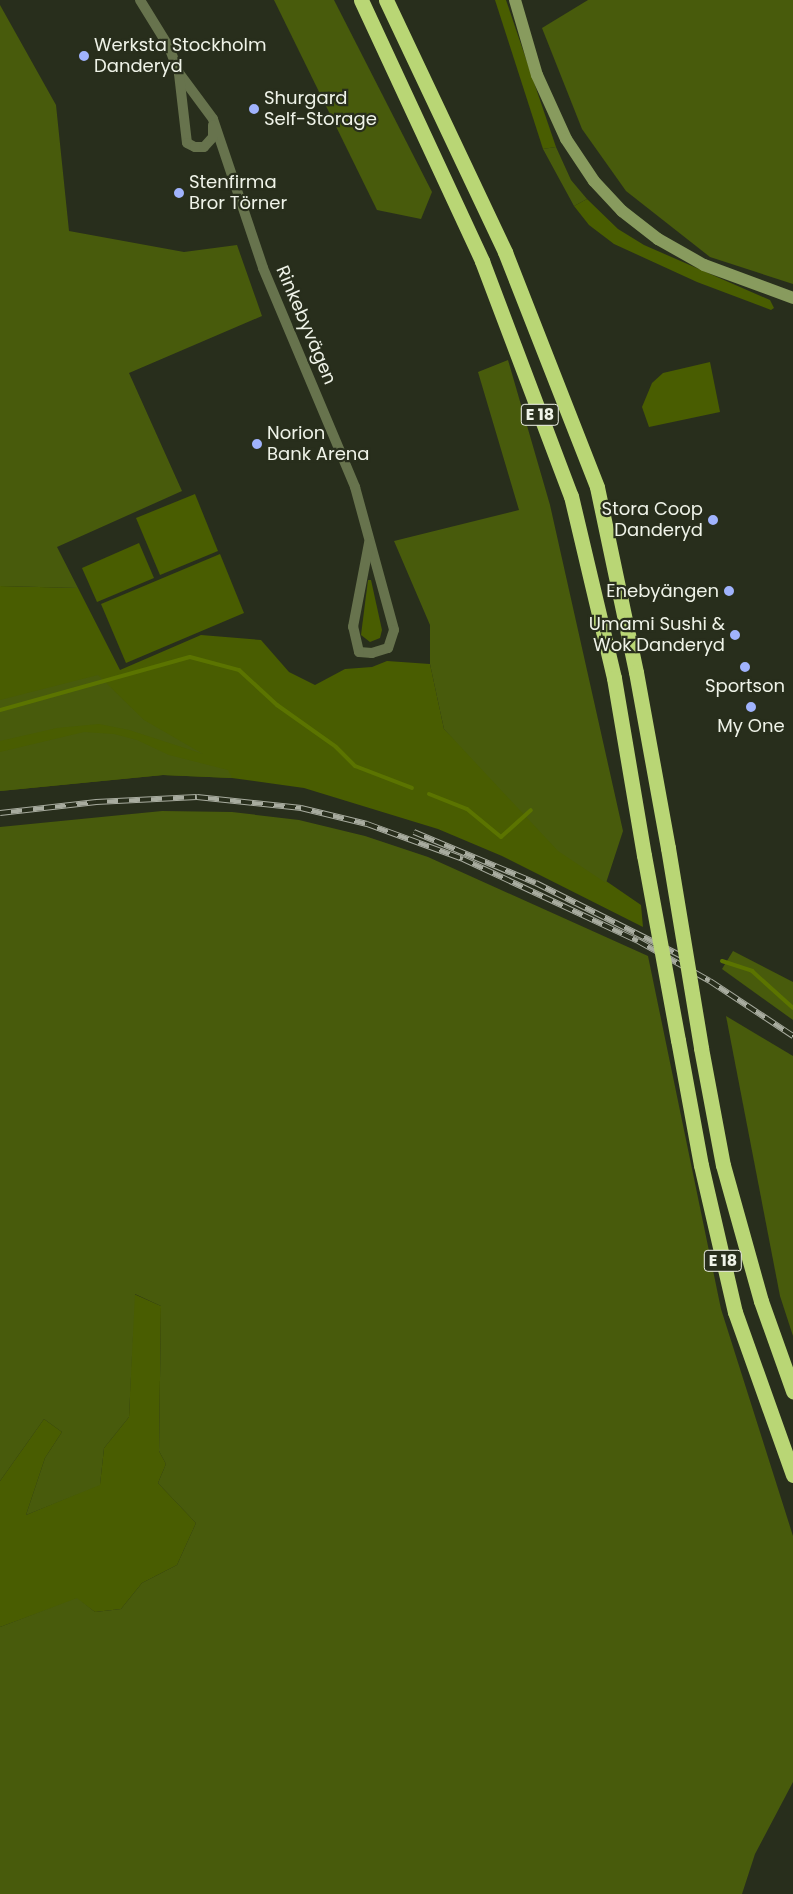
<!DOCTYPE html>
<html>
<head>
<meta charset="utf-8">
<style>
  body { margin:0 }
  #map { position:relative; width:793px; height:1894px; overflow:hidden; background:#282e1c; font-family:Poppins,sans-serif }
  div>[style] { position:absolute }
  .green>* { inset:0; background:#495d01 }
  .forest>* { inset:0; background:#485b0c }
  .stream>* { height:4px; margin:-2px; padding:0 2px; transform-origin:2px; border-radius:2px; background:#5b7400 }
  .street>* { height:10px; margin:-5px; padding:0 5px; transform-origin:5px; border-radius:5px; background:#67734d }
  .secondary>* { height:12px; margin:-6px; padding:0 6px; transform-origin:6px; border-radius:6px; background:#889b5e }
  .highway>* { height:15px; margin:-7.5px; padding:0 7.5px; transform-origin:7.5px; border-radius:7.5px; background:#b9d675 }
  .rail>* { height:5.5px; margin-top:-2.75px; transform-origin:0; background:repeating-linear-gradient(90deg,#282e1c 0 11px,#a8ac9f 0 22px); box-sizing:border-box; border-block:1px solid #a8ac9f }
  .highway-bridge>* { height:15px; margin:-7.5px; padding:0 7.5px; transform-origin:7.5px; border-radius:7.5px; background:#b9d675 }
  .dots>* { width:14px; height:14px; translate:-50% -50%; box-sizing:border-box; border:2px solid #282e1c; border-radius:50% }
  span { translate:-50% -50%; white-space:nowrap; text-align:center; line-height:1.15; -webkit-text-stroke:4.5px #282e1c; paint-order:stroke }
  .shield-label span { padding:1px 4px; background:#282e1c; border:1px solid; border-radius:4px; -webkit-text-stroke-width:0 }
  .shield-label { font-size:16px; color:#eff3e8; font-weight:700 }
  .poi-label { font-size:18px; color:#eff3e8 }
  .left { translate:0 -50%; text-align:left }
  .right { translate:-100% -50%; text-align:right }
  .street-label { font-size:18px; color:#eff3e8 }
</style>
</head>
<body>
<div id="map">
  <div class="green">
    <i style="clip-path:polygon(495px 0,506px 0,556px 147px,543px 149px)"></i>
    <i style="clip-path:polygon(587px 199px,618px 229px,644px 245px,770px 300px,774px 308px,771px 310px,697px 282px,614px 244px,589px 225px,574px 206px)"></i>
    <i style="clip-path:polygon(710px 362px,720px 412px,649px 427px,642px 407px,652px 383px,663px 373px)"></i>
    <i style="clip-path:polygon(195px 494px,218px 551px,160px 575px,136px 518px)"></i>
    <i style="clip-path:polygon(139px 543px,154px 578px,97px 602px,82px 568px)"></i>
    <i style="clip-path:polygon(220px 554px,244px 613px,126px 663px,101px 604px)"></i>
    <i style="clip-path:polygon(368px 580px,371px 580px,382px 630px,380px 638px,370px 642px,361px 635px)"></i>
    <i style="clip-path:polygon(0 586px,78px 588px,120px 670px,201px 635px,261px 640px,289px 672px,315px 685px,345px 669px,372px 667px,387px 661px,430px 664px,444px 729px,590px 870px,641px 905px,643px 927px,502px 856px,438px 829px,304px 788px,232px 778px,163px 775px,0 791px)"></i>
    <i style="clip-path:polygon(134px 1294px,161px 1306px,159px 1451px,166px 1464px,158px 1483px,196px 1523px,177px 1565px,142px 1583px,121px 1609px,95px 1612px,77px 1599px,0 1627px,0 1481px,44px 1419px,62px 1432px,45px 1458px,26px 1515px,100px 1484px,104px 1448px,129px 1417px)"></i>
  </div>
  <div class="forest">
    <i style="clip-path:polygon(274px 0,334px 0,432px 192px,421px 219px,377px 210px)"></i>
    <i style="clip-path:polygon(588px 0,793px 0,793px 284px,710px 257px,626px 191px,582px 129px,542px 28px)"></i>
    <i style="clip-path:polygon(0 5px,56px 105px,69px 231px,184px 252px,237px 245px,262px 316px,129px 373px,182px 491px,57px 547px,78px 588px,0 586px)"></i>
    <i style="clip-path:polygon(556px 147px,571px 180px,587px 199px,574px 206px,543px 149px)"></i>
    <i style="clip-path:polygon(508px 360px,550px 505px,623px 831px,606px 883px,558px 851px,444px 729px,430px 664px,430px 625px,394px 541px,519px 510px,478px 372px)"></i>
    <i style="clip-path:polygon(98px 675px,144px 720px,203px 754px,129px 730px,99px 724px,57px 728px,0 741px,0 700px)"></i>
    <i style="clip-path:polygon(84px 732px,114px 734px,137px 740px,169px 755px,228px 770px,232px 778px,163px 775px,0 791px,0 752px)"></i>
    <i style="clip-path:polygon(162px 811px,232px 812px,299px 820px,365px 836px,428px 857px,648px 956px,721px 1309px,793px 1536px,793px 1782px,755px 1854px,742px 1894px,0 1894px,0 1627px,77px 1598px,95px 1612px,121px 1609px,142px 1583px,177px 1565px,196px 1523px,158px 1483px,166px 1464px,159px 1451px,161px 1306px,135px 1294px,129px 1417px,104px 1448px,100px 1485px,26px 1515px,45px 1458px,62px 1432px,44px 1419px,0 1481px,0 827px)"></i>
    <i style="clip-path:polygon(733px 951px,793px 982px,793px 1020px,722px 969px)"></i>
    <i style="clip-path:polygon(726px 1016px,793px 1056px,793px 1336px,780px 1296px)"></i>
  </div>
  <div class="stream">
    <i style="left:0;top:710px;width:197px;rotate:-15.6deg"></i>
    <i style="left:190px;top:657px;width:51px;rotate:14.9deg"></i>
    <i style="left:239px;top:670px;width:52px;rotate:42.6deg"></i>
    <i style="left:277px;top:705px;width:72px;rotate:35.4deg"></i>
    <i style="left:336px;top:747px;width:27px;rotate:45deg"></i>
    <i style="left:355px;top:766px;width:61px;rotate:21.1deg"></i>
    <i style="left:429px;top:794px;width:41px;rotate:21.5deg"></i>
    <i style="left:467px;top:809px;width:44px;rotate:39.5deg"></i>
    <i style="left:501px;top:837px;width:40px;rotate:-42deg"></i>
    <i style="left:722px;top:961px;width:32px;rotate:18deg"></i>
    <i style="left:752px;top:971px;width:55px;rotate:42.1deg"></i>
  </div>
  <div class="street">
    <i style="left:140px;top:0;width:55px;rotate:58.3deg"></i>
    <i style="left:169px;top:47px;width:28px;rotate:69deg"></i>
    <i style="left:179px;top:73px;width:57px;rotate:53.5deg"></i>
    <i style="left:213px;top:119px;width:157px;rotate:71.4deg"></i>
    <i style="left:263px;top:268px;width:238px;rotate:67.2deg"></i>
    <i style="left:355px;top:487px;width:148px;rotate:74.7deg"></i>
    <i style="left:394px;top:630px;width:19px;rotate:108deg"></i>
    <i style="left:388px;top:648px;width:17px;rotate:163deg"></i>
    <i style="left:372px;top:653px;width:13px;rotate:-176deg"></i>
    <i style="left:359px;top:652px;width:26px;rotate:-103deg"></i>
    <i style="left:353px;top:627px;width:86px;rotate:-79.2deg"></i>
    <i style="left:179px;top:74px;width:69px;rotate:83.4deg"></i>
    <i style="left:187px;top:143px;width:9px;rotate:27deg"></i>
    <i style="left:195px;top:147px;width:9px"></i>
    <i style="left:204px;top:147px;width:13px;rotate:-48deg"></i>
    <i style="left:213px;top:137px;width:12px;rotate:-90deg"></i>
  </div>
  <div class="secondary">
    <i style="left:515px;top:0;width:78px;rotate:73.7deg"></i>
    <i style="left:537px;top:75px;width:70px;rotate:65.6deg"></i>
    <i style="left:566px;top:139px;width:50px;rotate:56.3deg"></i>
    <i style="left:594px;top:181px;width:41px;rotate:47deg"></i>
    <i style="left:622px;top:211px;width:46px;rotate:37.9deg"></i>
    <i style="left:658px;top:239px;width:53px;rotate:29.5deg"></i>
    <i style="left:704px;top:265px;width:95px;rotate:20.3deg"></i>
  </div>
  <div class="highway">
    <i style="left:361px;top:0;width:288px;rotate:65.1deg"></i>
    <i style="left:482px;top:261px;width:251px;rotate:69.3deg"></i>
    <i style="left:571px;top:496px;width:187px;rotate:76.7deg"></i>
    <i style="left:614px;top:678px;width:180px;rotate:80.4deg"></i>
    <i style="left:386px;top:0;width:279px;rotate:64.7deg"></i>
    <i style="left:505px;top:252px;width:252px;rotate:68.6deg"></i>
    <i style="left:597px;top:487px;width:189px;rotate:78.1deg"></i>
    <i style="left:636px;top:672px;width:179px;rotate:79.7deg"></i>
    <i style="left:678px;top:1040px;width:127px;rotate:79.6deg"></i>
    <i style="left:701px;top:1165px;width:151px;rotate:77deg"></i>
    <i style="left:735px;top:1312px;width:173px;rotate:70.4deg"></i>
    <i style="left:701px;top:1048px;width:119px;rotate:79.4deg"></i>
    <i style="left:723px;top:1165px;width:141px;rotate:74.4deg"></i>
    <i style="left:761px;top:1301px;width:96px;rotate:70.4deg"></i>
  </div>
  <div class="rail">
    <i style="left:0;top:813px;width:97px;rotate:-6.5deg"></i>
    <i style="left:96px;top:802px;width:101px;rotate:-2.8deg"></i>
    <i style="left:197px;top:797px;width:105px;rotate:6deg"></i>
    <i style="left:301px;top:808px;width:68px;rotate:13.6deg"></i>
    <i style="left:367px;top:824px;width:102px;rotate:20deg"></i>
    <i style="left:463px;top:859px;width:193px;rotate:25.1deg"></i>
    <i style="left:638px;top:941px;width:82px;rotate:29.1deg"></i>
    <i style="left:710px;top:981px;width:100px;rotate:33.5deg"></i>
    <i style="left:414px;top:832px;width:132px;rotate:22.7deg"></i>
    <i style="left:536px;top:883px;width:163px;rotate:26.6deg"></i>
  </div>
  <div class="highway-bridge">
    <i style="left:668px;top:848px;width:203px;rotate:80.6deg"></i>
    <i style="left:644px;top:855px;width:188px;rotate:79.6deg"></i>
  </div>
  <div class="dots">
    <i style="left:84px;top:56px;background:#a0b3fd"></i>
    <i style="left:254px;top:109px;background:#a0b3fd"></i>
    <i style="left:179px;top:193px;background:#a0b3fd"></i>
    <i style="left:257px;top:444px;background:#a0b3fd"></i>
    <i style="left:713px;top:520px;background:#a0b3fd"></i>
    <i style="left:729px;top:591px;background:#a0b3fd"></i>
    <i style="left:735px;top:635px;background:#a0b3fd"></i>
    <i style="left:745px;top:667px;background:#a0b3fd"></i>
    <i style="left:751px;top:707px;background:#a0b3fd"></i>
  </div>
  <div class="shield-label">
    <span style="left:540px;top:415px">E 18</span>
    <span style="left:723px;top:1261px">E 18</span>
  </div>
  <div class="poi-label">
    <span class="left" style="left:94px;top:56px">Werksta Stockholm<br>Danderyd</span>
    <span class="left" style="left:264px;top:109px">Shurgard<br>Self-Storage</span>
    <span class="left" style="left:189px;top:193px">Stenfirma<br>Bror Törner</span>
    <span class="left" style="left:267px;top:444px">Norion<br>Bank Arena</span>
    <span class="right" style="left:703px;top:520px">Stora Coop<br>Danderyd</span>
    <span class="right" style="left:719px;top:591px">Enebyängen</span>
    <span class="right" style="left:725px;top:635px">Umami Sushi &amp;<br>Wok Danderyd</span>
    <span style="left:745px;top:686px">Sportson</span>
    <span style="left:751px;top:726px">My One</span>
  </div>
  <div class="street-label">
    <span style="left:306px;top:325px;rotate:67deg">Rinkebyvägen</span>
  </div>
</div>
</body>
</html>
